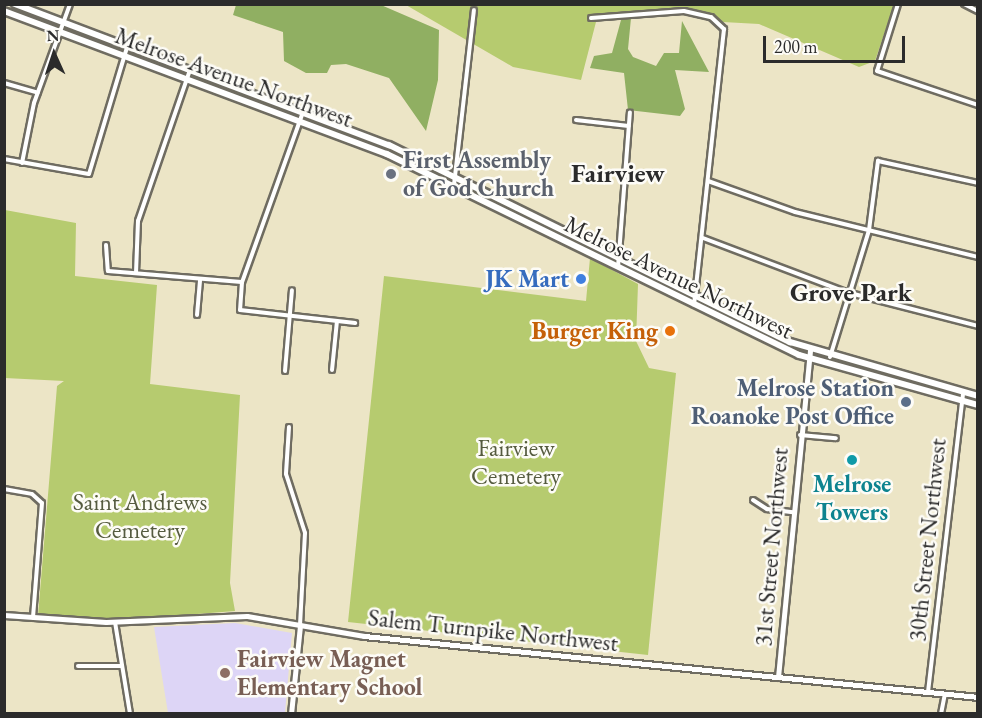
<!DOCTYPE html>
<html>
<head>
<meta charset="utf-8">
<style>
  body { margin:0 }
  #map { position:relative; width:982px; height:718px; overflow:hidden; background:#ece5c6; font-family:"EB Garamond",serif }
  div>[style] { position:absolute }
  .built>* { inset:0; background:#ddd5f6 }
  .green>* { inset:0; background:#b6cb6f }
  .forest>* { inset:0; background:#90af62 }
  .roads { filter:drop-shadow(2px 0 #6f6c61) drop-shadow(-2px 0 #6f6c61) drop-shadow(0 2px #6f6c61) drop-shadow(0 -2px #6f6c61) }
  .street>* { height:4px; margin:-2px; padding:0 2px; transform-origin:2px; border-radius:2px; background:#fff }
  .secondary>* { height:5px; margin:-2.5px; padding:0 2.5px; transform-origin:2.5px; border-radius:2.5px; background:#fff }
  .primary>* { height:6px; margin:-3px; padding:0 3px; transform-origin:3px; border-radius:3px; background:#fff }
  .dots>* { width:16px; height:16px; translate:-50% -50%; box-sizing:border-box; border:3px solid #fdfcf7; border-radius:50% }
  span { translate:-50% -50%; white-space:nowrap; text-align:center; line-height:1.15; -webkit-text-stroke:5px #fdfcf7; paint-order:stroke }
  .street-label { font-size:24px; color:#2b2b2b }
  .worship-label { font-size:24px; color:#5b616d; font-weight:700 }
  .left { translate:0 -50%; text-align:left }
  .shop-label { font-size:24px; color:#366cbe; font-weight:700 }
  .right { translate:-100% -50%; text-align:right }
  .food-label { font-size:24px; color:#c56008; font-weight:700 }
  .service-label { font-size:24px; color:#4e5e75; font-weight:700 }
  .park-label { font-size:24px; color:#555b3f }
  .culture-label { font-size:24px; color:#0d838f; font-weight:700 }
  .education-label { font-size:24px; color:#785e54; font-weight:700 }
  .neighbourhood-label { font-size:26px; color:#2b2b2b; font-weight:700 }
  .frame { position:absolute; inset:0; border:6px solid #2b2b2b; pointer-events:none }
  .north { position:absolute; left:24px; top:24px; width:60px; height:60px; -webkit-text-stroke:4px #fdfcf7; paint-order:stroke; rotate:357deg; font-size:16px; font-weight:700; line-height:24px; text-align:center; color:#2b2b2b }
  .north::after { content:''; display:block; margin:auto; width:21px; height:27px; background:#2b2b2b; clip-path:polygon(50% 0,100% 100%,50% 72%,0 100%) }
  .scale { position:absolute; left:763px; top:36px; width:142px; height:27px; box-sizing:border-box; border:3px solid #2b2b2b; border-top:0; padding-left:8px; font-size:18px; line-height:21px; white-space:nowrap; color:#2b2b2b; -webkit-text-stroke:4px #fdfcf7; paint-order:stroke }
</style>
</head>
<body>
<div id="map">
  <div class="built">
    <i style="clip-path:polygon(235px 623px,292px 633px,285px 713px,168px 713px,154px 627px)"></i>
  </div>
  <div class="green">
    <i style="clip-path:polygon(406px 5px,894px 5px,875px 61px,859px 67px,759px 24px,723px 22px,693px 10px,614px 12px,596px 22px,581px 80px,513px 67px)"></i>
    <i style="clip-path:polygon(5px 210px,76px 223px,75px 276px,157px 285px,150px 384px,240px 395px,230px 583px,235px 611px,134px 619px,38px 616px,57px 386px,64px 381px,5px 378px)"></i>
    <i style="clip-path:polygon(590px 258px,638px 284px,636px 341px,649px 368px,676px 373px,648px 655px,348px 622px,384px 276px,586px 301px)"></i>
  </div>
  <div class="forest">
    <i style="clip-path:polygon(236px 5px,381px 5px,439px 30px,438px 80px,426px 131px,389px 78px,346px 64px,331px 65px,327px 73px,306px 73px,284px 61px,283px 32px,233px 15px)"></i>
    <i style="clip-path:polygon(631px 18px,628px 49px,633px 57px,656px 66px,664px 53px,679px 53px,682px 21px,709px 72px,675px 70px,685px 109px,680px 116px,628px 110px,624px 73px,590px 68px,594px 56px,612px 53px,621px 20px)"></i>
  </div>
  <div class="roads">
    <div class="street">
      <i style="left:898px;top:4px;width:70px;rotate:107.4deg"></i>
      <i style="left:877px;top:71px;width:107px;rotate:18.6deg"></i>
      <i style="left:964px;top:4px;width:16px;rotate:27deg"></i>
      <i style="left:591px;top:18px;width:93px;rotate:-4.3deg"></i>
      <i style="left:684px;top:11px;width:28px;rotate:13deg"></i>
      <i style="left:711px;top:17px;width:18px;rotate:43deg"></i>
      <i style="left:724px;top:29px;width:277px;rotate:96.2deg"></i>
      <i style="left:4px;top:83px;width:35px;rotate:16deg"></i>
      <i style="left:303px;top:112px;width:181px;rotate:109.7deg"></i>
      <i style="left:242px;top:282px;width:28px;rotate:94deg"></i>
      <i style="left:240px;top:310px;width:116px;rotate:6.4deg"></i>
      <i style="left:576px;top:120px;width:53px;rotate:6.5deg"></i>
      <i style="left:4px;top:159px;width:86px;rotate:10deg"></i>
      <i style="left:89px;top:174px;width:133px;rotate:-73.3deg"></i>
      <i style="left:22px;top:163px;width:61px;rotate:-78.7deg"></i>
      <i style="left:34px;top:103px;width:105px;rotate:-70deg"></i>
      <i style="left:708px;top:181px;width:92px;rotate:19.6deg"></i>
      <i style="left:795px;top:212px;width:188px;rotate:13.8deg"></i>
      <i style="left:454px;top:185px;width:176px;rotate:-83.5deg"></i>
      <i style="left:703px;top:238px;width:153px;rotate:20.7deg"></i>
      <i style="left:846px;top:292px;width:136px;rotate:14.4deg"></i>
      <i style="left:106px;top:245px;width:26px;rotate:86deg"></i>
      <i style="left:108px;top:271px;width:134px;rotate:4.7deg"></i>
      <i style="left:618px;top:267px;width:155px;rotate:-85.6deg"></i>
      <i style="left:136px;top:273px;width:52px;rotate:-87.8deg"></i>
      <i style="left:138px;top:221px;width:160px;rotate:-71deg"></i>
      <i style="left:197px;top:315px;width:36px;rotate:-85deg"></i>
      <i style="left:830px;top:357px;width:133px;rotate:-72.9deg"></i>
      <i style="left:869px;top:230px;width:70px;rotate:-82.6deg"></i>
      <i style="left:878px;top:161px;width:102px;rotate:12.4deg"></i>
      <i style="left:332px;top:370px;width:49px;rotate:-84.2deg"></i>
      <i style="left:285px;top:371px;width:81px;rotate:-85.1deg"></i>
      <i style="left:289px;top:427px;width:47px;rotate:93.7deg"></i>
      <i style="left:286px;top:474px;width:62px;rotate:72.1deg"></i>
      <i style="left:305px;top:533px;width:92px;rotate:93.1deg"></i>
      <i style="left:800px;top:435px;width:36px;rotate:5deg"></i>
      <i style="left:4px;top:489px;width:28px;rotate:10deg"></i>
      <i style="left:32px;top:494px;width:13px;rotate:42deg"></i>
      <i style="left:42px;top:503px;width:115px;rotate:94.5deg"></i>
      <i style="left:753px;top:500px;width:17px;rotate:33deg"></i>
      <i style="left:767px;top:509px;width:26px;rotate:7deg"></i>
      <i style="left:115px;top:622px;width:93px;rotate:80.7deg"></i>
      <i style="left:78px;top:666px;width:44px"></i>
      <i style="left:928px;top:692px;width:302px;rotate:-83.3deg"></i>
      <i style="left:941px;top:714px;width:20px;rotate:-79deg"></i>
    </div>
    <div class="secondary">
      <i style="left:4px;top:615px;width:102px;rotate:3.9deg"></i>
      <i style="left:106px;top:622px;width:141px;rotate:-2.4deg"></i>
      <i style="left:247px;top:616px;width:119px;rotate:9.7deg"></i>
      <i style="left:364px;top:636px;width:617px;rotate:5.67deg"></i>
      <i style="left:778px;top:677px;width:329px;rotate:-84.4deg"></i>
      <i style="left:291px;top:714px;width:89px;rotate:-84.2deg"></i>
    </div>
    <div class="primary">
      <i style="left:15px;top:4px;width:400px;rotate:20.7deg"></i>
      <i style="left:389px;top:145px;width:447px;rotate:26.2deg"></i>
      <i style="left:790px;top:342px;width:196px;rotate:16deg"></i>
      <i style="left:4px;top:11px;width:409px;rotate:20.5deg"></i>
      <i style="left:387px;top:154px;width:458px;rotate:26deg"></i>
      <i style="left:799px;top:355px;width:186px;rotate:15.6deg"></i>
    </div>
  </div>
  <div class="dots">
    <i style="left:391px;top:174px;background:#6b7280"></i>
    <i style="left:581px;top:279px;background:#3f7fe0"></i>
    <i style="left:670px;top:331px;background:#e8710a"></i>
    <i style="left:906px;top:402px;background:#5c6f8a"></i>
    <i style="left:852px;top:460px;background:#0f9aa8"></i>
    <i style="left:225px;top:673px;background:#8d6e63"></i>
  </div>
  <div class="street-label">
    <span style="left:234px;top:77px;rotate:20deg">Melrose Avenue Northwest</span>
    <span style="left:679px;top:277px;rotate:26deg">Melrose Avenue Northwest</span>
    <span style="left:927px;top:540px;rotate:-84deg">30th Street Northwest</span>
    <span style="left:771px;top:547px;rotate:-85deg">31st Street Northwest</span>
    <span style="left:493px;top:630px;rotate:6deg">Salem Turnpike Northwest</span>
  </div>
  <div class="worship-label">
    <span class="left" style="left:403px;top:174px">First Assembly<br>of God Church</span>
  </div>
  <div class="shop-label">
    <span class="right" style="left:569px;top:279px">JK Mart</span>
  </div>
  <div class="food-label">
    <span class="right" style="left:658px;top:331px">Burger King</span>
  </div>
  <div class="service-label">
    <span class="right" style="left:894px;top:402px">Melrose Station<br>Roanoke Post Office</span>
  </div>
  <div class="park-label">
    <span style="left:516px;top:462px">Fairview<br>Cemetery</span>
    <span style="left:140px;top:516px">Saint Andrews<br>Cemetery</span>
  </div>
  <div class="culture-label">
    <span style="left:852px;top:498px">Melrose<br>Towers</span>
  </div>
  <div class="education-label">
    <span class="left" style="left:237px;top:673px">Fairview Magnet<br>Elementary School</span>
  </div>
  <div class="neighbourhood-label">
    <span style="left:618px;top:174px">Fairview</span>
    <span style="left:851px;top:293px">Grove Park</span>
  </div>
  <div class="frame"></div>
  <div class="north">N</div>
  <div class="scale">200 m</div>
</div>
</body>
</html>
